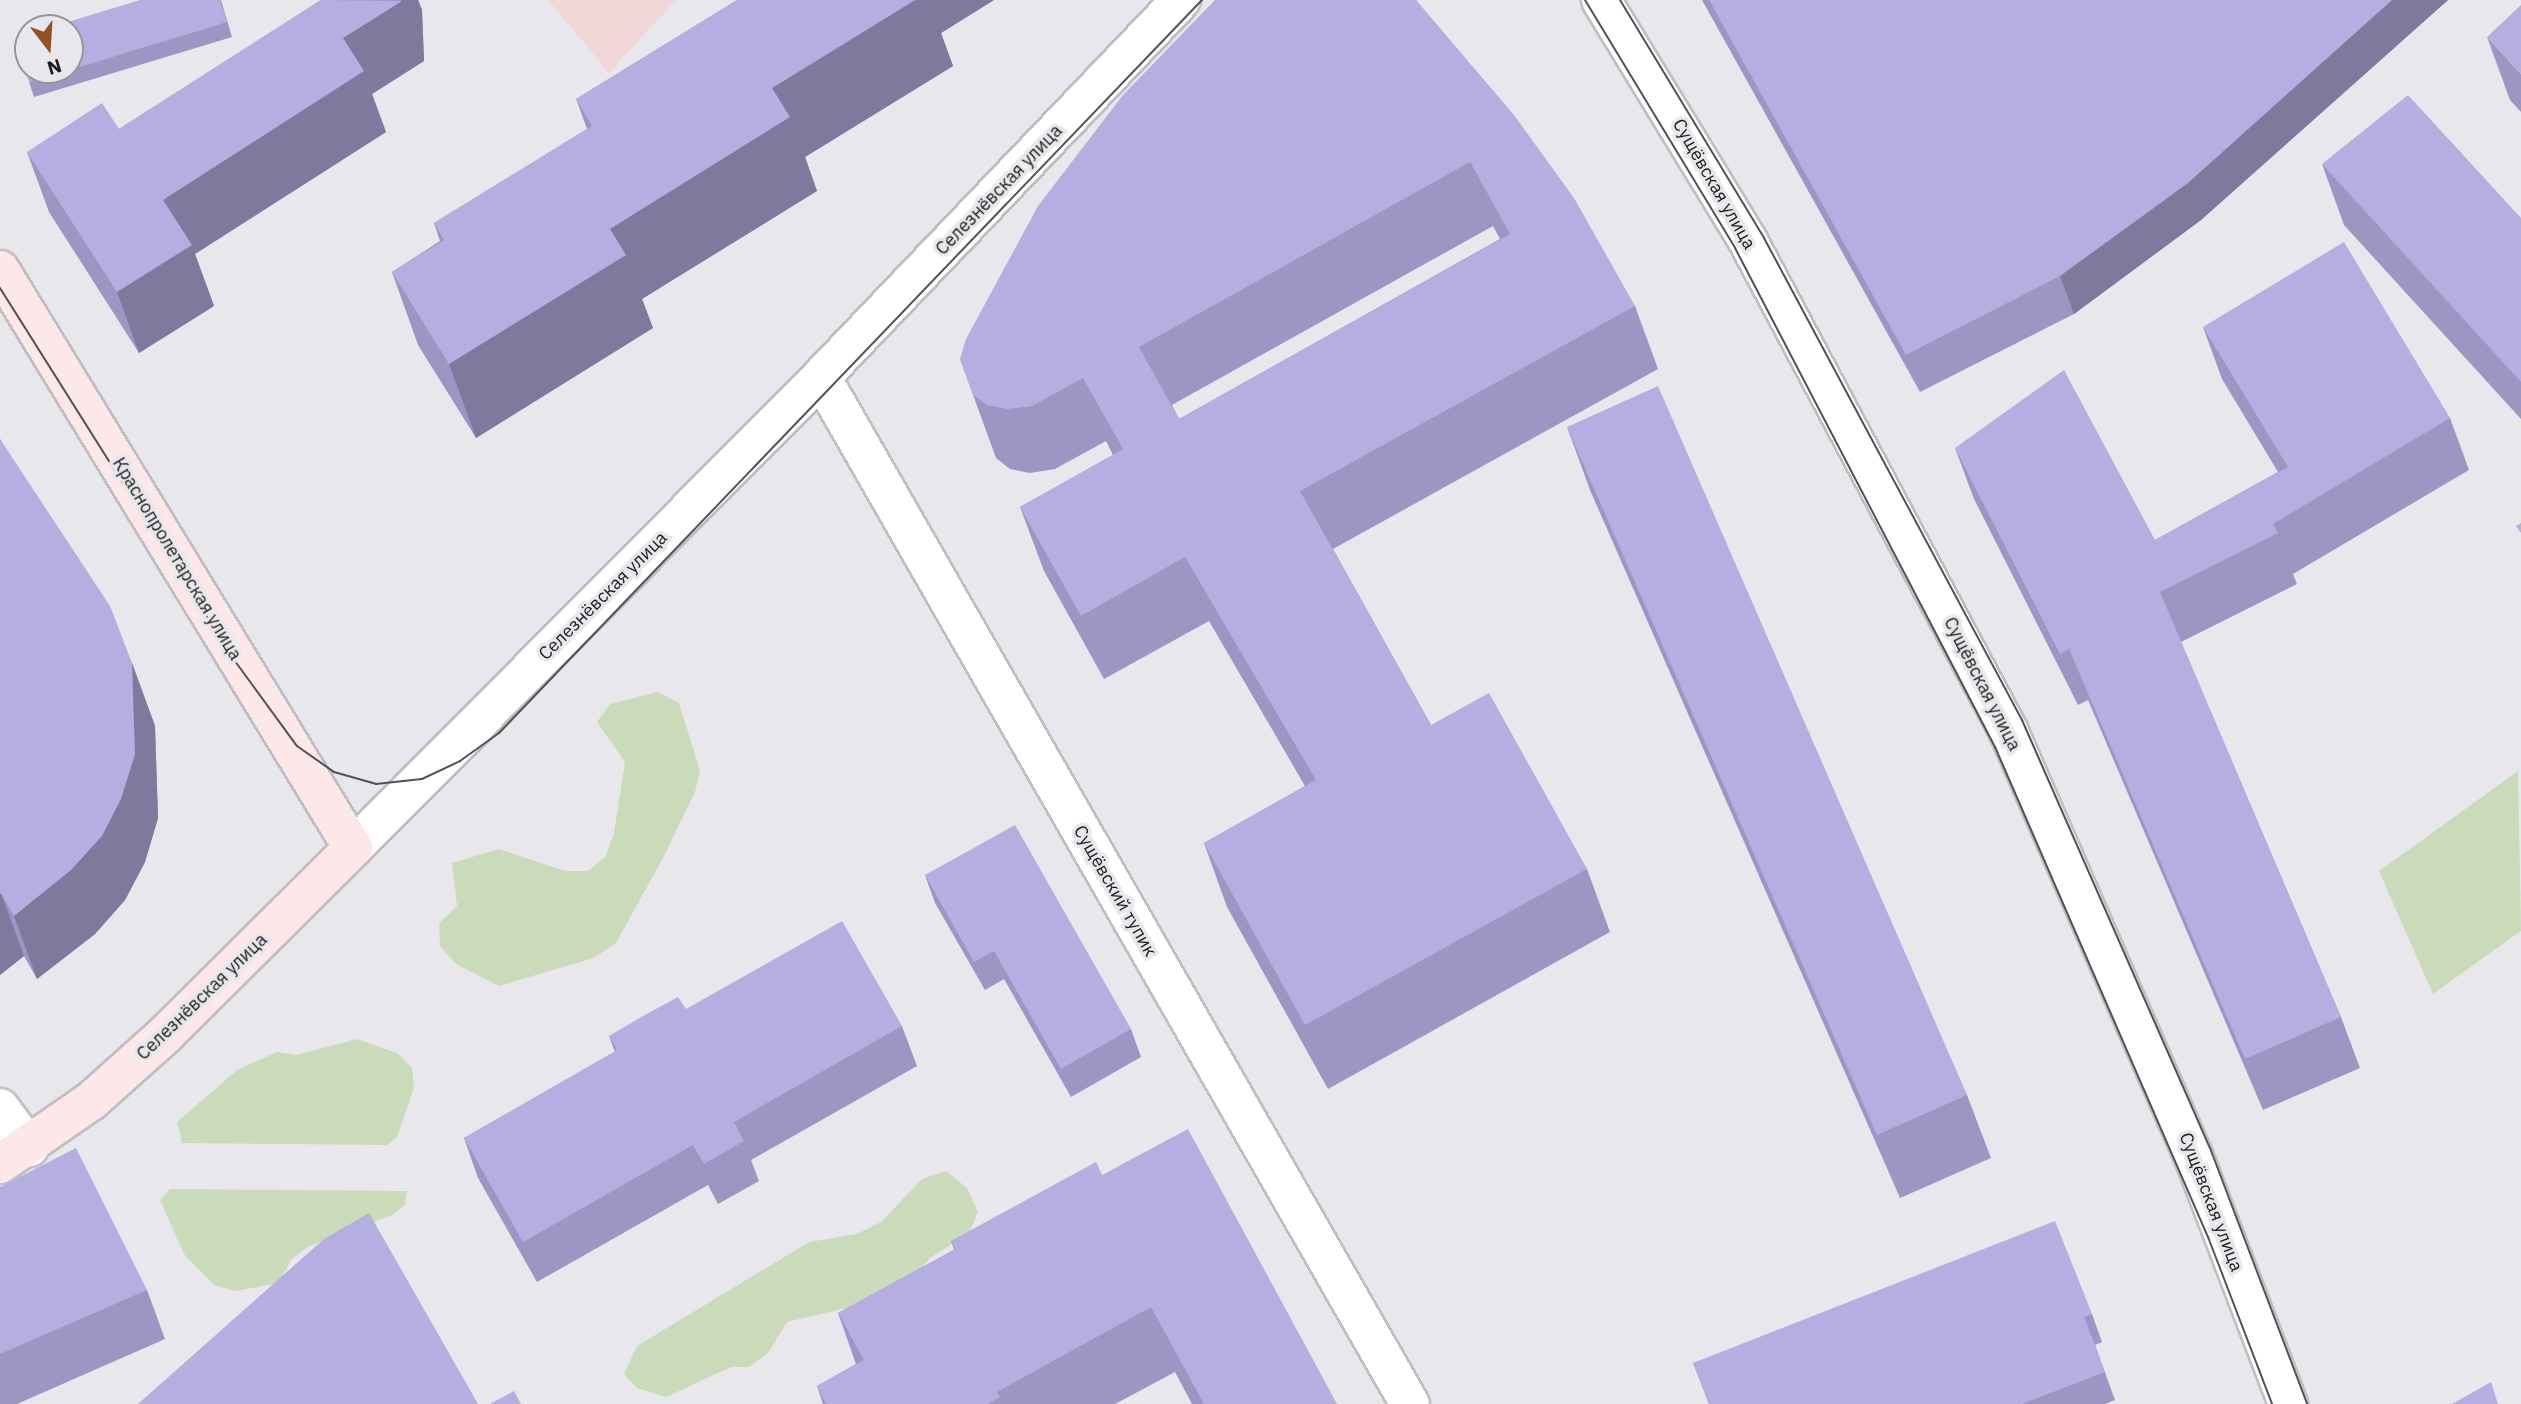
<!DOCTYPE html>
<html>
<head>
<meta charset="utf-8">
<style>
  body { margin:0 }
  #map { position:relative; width:2521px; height:1404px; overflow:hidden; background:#e8e8ec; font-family:"IBM Plex Sans",sans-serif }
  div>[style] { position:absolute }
  .education>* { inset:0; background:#f2d7d8 }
  .green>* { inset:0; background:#cadbb9 }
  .roads { filter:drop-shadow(2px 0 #bfbfc3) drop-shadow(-2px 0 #bfbfc3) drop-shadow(0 2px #bfbfc3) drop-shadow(0 -2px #bfbfc3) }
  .minor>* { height:38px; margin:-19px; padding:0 19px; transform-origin:19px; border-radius:19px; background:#fff }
  .tertiary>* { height:38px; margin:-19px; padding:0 19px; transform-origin:19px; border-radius:19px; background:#fff }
  .secondary>* { height:38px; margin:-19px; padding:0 19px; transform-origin:19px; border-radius:19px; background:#fce7e9 }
  .tram>* { height:2px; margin:-1px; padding:0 1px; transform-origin:1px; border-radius:1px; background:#525254 }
  .wall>* { inset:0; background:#9b96c2 }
  .shaded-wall>* { inset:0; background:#7e7a9e }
  .building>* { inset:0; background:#b4aee1 }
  span { translate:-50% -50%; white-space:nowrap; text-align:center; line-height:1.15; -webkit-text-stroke:7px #e8e8ec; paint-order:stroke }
  .street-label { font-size:18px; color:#1b1b1c }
  .north { position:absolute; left:14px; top:14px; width:70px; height:70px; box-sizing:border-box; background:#e8e8ec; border:2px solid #969699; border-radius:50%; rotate:163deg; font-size:19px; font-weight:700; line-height:28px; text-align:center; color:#1b1b1c }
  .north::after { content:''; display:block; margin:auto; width:24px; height:32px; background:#955123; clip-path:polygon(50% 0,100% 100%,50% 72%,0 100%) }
</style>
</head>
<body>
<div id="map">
  <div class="education">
    <i style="clip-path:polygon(548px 0,676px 0,609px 73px)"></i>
  </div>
  <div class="green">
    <i style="clip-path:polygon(657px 692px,679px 703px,700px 771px,695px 792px,663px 858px,616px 943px,594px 958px,499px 986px,456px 964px,440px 946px,439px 923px,457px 906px,452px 863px,499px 849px,565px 871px,588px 871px,605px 857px,614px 833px,625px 762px,597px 722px,610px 704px)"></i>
    <i style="clip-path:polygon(2518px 771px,2521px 931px,2433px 994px,2379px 871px)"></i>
    <i style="clip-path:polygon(357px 1039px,397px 1053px,412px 1068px,414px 1088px,397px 1137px,387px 1145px,182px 1143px,177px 1122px,237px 1070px,277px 1052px,296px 1055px)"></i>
    <i style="clip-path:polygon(946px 1171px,967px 1188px,978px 1212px,969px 1233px,930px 1258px,920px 1270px,864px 1304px,787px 1322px,768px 1353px,749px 1367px,731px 1367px,666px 1397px,637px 1388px,624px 1374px,637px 1346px,809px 1242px,857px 1234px,881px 1222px,922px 1179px)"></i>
    <i style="clip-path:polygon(170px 1189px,407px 1191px,405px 1205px,392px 1215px,307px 1247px,291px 1260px,279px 1283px,235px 1291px,214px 1285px,184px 1254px,160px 1200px)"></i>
  </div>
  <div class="roads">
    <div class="minor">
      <i style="left:821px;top:377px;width:1184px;rotate:60.17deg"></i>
      <i style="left:0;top:1108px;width:49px;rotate:53.4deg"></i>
    </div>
    <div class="tertiary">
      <i style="left:1601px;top:0;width:282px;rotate:58.6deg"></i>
      <i style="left:1748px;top:241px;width:554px;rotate:62deg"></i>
      <i style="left:2008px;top:730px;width:464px;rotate:66.5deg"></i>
      <i style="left:2193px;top:1155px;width:267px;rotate:69.1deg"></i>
      <i style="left:353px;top:848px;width:664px;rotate:-45.18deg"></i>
      <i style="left:821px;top:377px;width:521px;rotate:-46.32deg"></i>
    </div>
    <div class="secondary">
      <i style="left:0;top:270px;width:677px;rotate:58.59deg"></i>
      <i style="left:353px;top:848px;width:264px;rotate:135.2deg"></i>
      <i style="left:166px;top:1034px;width:101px;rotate:138.2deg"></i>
      <i style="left:91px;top:1101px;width:111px;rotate:145.3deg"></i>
    </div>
  </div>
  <div class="tram">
    <i style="left:1585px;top:0;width:290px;rotate:58.8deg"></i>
    <i style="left:1735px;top:248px;width:563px;rotate:62.48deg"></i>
    <i style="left:1995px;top:747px;width:534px;rotate:66.51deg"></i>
    <i style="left:2208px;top:1237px;width:179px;rotate:69deg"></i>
    <i style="left:1620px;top:0;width:278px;rotate:58.8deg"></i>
    <i style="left:1764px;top:238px;width:547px;rotate:61.84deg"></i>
    <i style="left:2022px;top:720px;width:467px;rotate:66.3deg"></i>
    <i style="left:2210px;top:1148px;width:274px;rotate:69.2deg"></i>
    <i style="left:0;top:288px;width:436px;rotate:57.8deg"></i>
    <i style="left:232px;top:657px;width:110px;rotate:53.9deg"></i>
    <i style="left:297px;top:746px;width:45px;rotate:35.1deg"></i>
    <i style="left:334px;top:772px;width:44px;rotate:15.9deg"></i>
    <i style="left:376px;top:784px;width:46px;rotate:-6.2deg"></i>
    <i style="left:422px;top:779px;width:42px;rotate:-25.3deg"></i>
    <i style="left:460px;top:761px;width:48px;rotate:-35.7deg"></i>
    <i style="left:499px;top:733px;width:1016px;rotate:-46.2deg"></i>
  </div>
  <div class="wall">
    <i style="clip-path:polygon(140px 0,221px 0,232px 37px,34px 97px,29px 82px)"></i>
    <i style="clip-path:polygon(321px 0,418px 0,422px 10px,424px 61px,372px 94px,386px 132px,195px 254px,214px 306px,139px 353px,49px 212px,27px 152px,119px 129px)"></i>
    <i style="clip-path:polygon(737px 0,994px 0,941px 33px,953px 66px,805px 157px,817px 191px,642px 299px,653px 328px,476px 438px,418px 345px,392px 272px,440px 241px,434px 223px,587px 129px,576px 99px)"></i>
    <i style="clip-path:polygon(evenodd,1416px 0,1635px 306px,1658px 369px,1333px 549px,1431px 725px,1587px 869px,1610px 932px,1328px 1089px,1227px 907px,1204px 843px,1305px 786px,1209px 621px,1104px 679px,1044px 571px,1020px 507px,1113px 455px,1106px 441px,1055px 469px,1030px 473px,1010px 469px,996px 458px,960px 359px,1416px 0,1493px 226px,1500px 239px,1179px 419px,1172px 405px,1493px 226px)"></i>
    <i style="clip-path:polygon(1702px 0,2448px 0,2201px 220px,2074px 314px,1920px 392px)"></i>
    <i style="clip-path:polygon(2487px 37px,2521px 74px,2521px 112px,2510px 100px)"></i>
    <i style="clip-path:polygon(2322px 164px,2521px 218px,2521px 419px,2344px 225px)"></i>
    <i style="clip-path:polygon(2203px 327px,2450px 418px,2469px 470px,2293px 574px,2297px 584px,2181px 642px,2341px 1017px,2360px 1068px,2263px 1110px,2088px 700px,2078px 705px,1974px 499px,1955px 448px,2155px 540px,2278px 472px,2222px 379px)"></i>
    <i style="clip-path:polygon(1567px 427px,1967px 1095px,1991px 1158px,1900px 1198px,1590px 490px)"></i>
    <i style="clip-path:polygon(0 439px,132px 663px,155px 726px,158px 818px,145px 862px,125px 900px,95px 934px,37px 979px,24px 956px,0 975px)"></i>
    <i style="clip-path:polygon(925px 875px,1131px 1029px,1141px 1057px,1071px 1097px,1004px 979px,985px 990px,935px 903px)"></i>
    <i style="clip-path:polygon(686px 1009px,902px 1026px,917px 1066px,751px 1160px,759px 1181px,718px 1204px,708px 1185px,537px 1282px,478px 1178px,464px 1138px,615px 1052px,609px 1036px)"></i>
    <i style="clip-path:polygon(1102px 1175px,1337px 1404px,1192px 1404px,1175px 1372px,1115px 1404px,823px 1404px,817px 1386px,856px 1364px,838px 1313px,954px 1250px,951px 1241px)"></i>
    <i style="clip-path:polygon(0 1187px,147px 1290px,165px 1339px,17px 1404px,0 1404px)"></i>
    <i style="clip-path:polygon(2092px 1314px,2102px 1342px,2095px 1345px,2115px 1400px,2105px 1404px,1709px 1404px,1693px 1363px)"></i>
  </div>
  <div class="shaded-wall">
    <i style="clip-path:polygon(402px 0,418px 0,422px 10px,424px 61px,372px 94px,386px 132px,195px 254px,214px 306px,139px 353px,117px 292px,163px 200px,343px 38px)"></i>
    <i style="clip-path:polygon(915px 0,994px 0,941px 33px,953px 66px,805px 157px,817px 191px,642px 299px,653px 328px,476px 438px,449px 364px,610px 229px,772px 88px)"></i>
    <i style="clip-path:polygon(2392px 0,2448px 0,2201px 220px,2074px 314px,2060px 276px)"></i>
    <i style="clip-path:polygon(132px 663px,155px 726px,158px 818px,145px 862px,125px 900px,95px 934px,37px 979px,14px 916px)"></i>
    <i style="clip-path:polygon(1px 893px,24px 956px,0 975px,0 894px)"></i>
  </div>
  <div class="building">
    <i style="clip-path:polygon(140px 0,220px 0,227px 22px,70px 70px,70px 28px,48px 28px)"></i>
    <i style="clip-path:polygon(321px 0,402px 1px,343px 38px,364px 71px,163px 200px,192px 245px,117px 292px,27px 152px,102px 103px,119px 129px)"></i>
    <i style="clip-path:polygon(737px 0,915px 0,772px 88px,790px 117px,610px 229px,626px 255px,449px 364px,392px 272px,444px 240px,434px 223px,592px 126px,576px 99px)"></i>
    <i style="clip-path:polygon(evenodd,1215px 0,1416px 0,1514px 115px,1574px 198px,1635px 306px,1300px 491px,1431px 725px,1489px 693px,1587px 869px,1305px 1025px,1204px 843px,1316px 780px,1185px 557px,1081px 616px,1020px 507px,1123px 449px,1083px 378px,1032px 406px,1007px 409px,987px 405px,973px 395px,960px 359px,966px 339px,1038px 206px,1123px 95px,1215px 0,1470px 162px,1510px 234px,1179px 419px,1139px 347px,1470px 162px)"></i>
    <i style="clip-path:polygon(1709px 0,2392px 0,2188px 183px,2060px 276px,1906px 355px)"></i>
    <i style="clip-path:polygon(2521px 5px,2521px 74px,2487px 37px)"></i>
    <i style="clip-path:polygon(28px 34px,28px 70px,70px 70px,29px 82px,16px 38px)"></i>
    <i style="clip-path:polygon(2408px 95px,2521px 218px,2521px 382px,2322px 164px)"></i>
    <i style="clip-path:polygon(2344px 242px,2450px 418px,2273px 524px,2278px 533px,2160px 592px,2341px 1017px,2245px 1059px,2069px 649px,2060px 654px,1955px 448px,2064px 370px,2155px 540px,2288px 467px,2203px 327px)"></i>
    <i style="clip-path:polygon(1658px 386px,1967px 1095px,1877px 1135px,1567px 427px)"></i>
    <i style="clip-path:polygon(0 439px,110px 606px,132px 663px,135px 754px,121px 799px,102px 836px,71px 870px,14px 916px,1px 893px,0 894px)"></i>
    <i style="clip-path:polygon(2521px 523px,2521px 533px,2516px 526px)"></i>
    <i style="clip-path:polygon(1015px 825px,1131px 1029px,1061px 1069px,994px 951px,974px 962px,925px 875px)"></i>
    <i style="clip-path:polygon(842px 921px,902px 1026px,734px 1122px,744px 1141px,704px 1164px,693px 1145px,523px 1242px,464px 1138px,617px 1050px,609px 1036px,643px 1016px,678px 997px,686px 1009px)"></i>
    <i style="clip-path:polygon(1188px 1129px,1337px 1404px,1204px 1404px,1151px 1307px,997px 1392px,1000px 1397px,988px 1404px,826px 1404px,817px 1386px,864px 1360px,838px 1313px,955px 1249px,951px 1241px,1096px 1162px,1102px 1175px)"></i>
    <i style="clip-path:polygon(76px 1148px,147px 1290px,0 1354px,0 1187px)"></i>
    <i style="clip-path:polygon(369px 1213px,478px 1404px,138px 1404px,324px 1239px)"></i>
    <i style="clip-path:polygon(2055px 1221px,2092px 1314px,2084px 1317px,2105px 1372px,2022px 1404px,1710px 1404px,1693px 1363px)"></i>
    <i style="clip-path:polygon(2491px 1382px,2498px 1404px,2452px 1404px)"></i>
    <i style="clip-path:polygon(514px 1391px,521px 1404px,490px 1404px)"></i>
  </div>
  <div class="street-label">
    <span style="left:1714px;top:184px;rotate:60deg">Сущёвская улица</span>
    <span style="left:999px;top:190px;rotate:-46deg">Селезнёвская улица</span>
    <span style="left:177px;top:559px;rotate:59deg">Краснопролетарская улица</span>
    <span style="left:603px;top:596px;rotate:-45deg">Селезнёвская улица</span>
    <span style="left:1982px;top:684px;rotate:63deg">Сущёвская улица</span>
    <span style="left:1115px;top:891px;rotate:60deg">Сущёвский тупик</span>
    <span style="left:202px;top:997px;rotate:-44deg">Селезнёвская улица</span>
    <span style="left:2211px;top:1202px;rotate:69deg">Сущёвская улица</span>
  </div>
  <div class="north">N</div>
</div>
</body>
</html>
